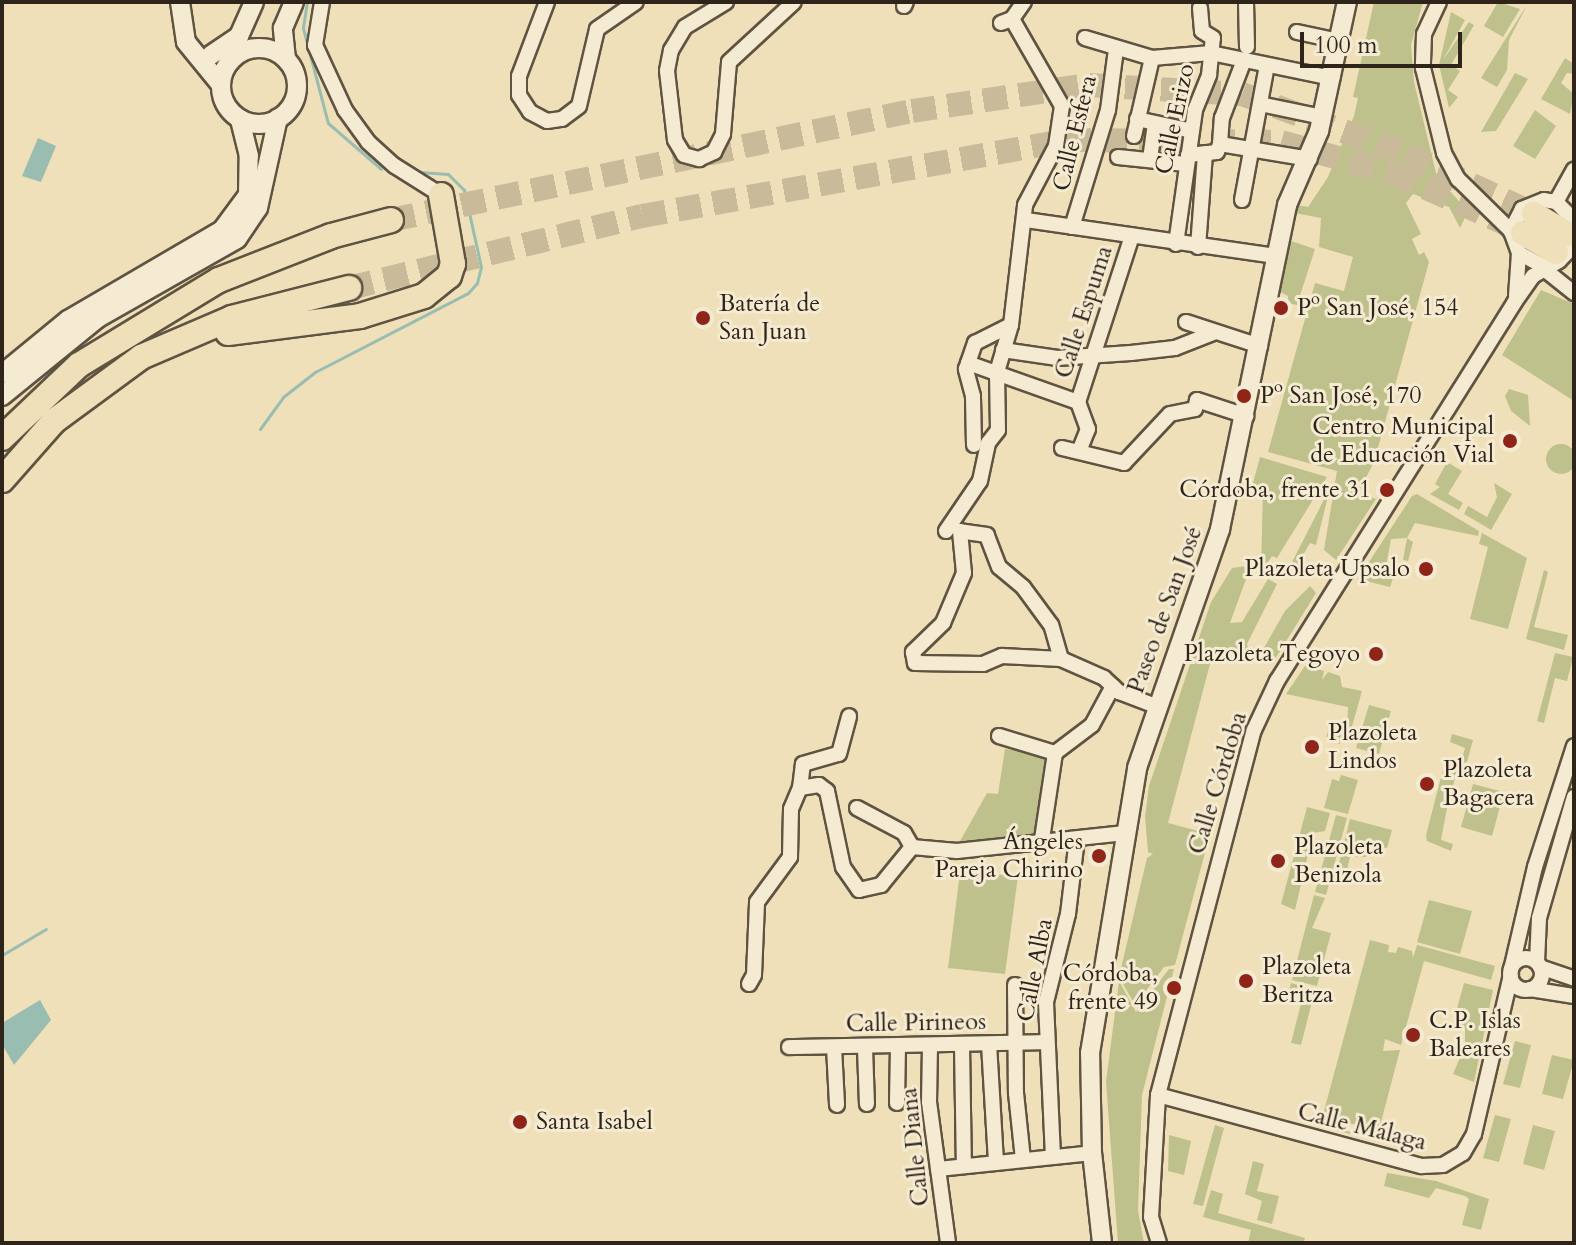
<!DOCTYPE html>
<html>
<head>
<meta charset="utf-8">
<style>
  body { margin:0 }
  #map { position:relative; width:1576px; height:1245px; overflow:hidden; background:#efe0b9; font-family:Cardo,serif }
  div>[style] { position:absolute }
  .green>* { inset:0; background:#bec18b }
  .round { border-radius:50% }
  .water>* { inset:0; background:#9abdb1 }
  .stream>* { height:3px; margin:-1.5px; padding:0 1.5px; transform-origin:1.5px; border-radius:1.5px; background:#9abdb1 }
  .highway-tunnel>* { height:24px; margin-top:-12px; transform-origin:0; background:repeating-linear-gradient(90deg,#c9ba99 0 24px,transparent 0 36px) }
  .roads { filter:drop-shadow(2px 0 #5f5341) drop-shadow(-2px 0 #5f5341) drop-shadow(0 2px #5f5341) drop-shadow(0 -2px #5f5341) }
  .street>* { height:14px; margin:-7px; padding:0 7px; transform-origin:7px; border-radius:7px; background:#f5ebd2 }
  .street>.ring { margin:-7px; padding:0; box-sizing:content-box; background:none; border:14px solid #f5ebd2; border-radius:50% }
  .secondary>* { height:18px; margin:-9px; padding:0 9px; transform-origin:9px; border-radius:9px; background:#f5ebd2 }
  .secondary>.ring { margin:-9px; padding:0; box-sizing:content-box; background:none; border:18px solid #f5ebd2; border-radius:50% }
  .highway>* { height:24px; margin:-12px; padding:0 12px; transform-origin:12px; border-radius:12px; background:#efe0b9 }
  .dots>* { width:22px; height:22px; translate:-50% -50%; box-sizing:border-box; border:4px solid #f5ebd2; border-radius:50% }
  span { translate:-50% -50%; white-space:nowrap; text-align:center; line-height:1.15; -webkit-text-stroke:6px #f5ebd2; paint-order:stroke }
  .street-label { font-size:24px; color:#2f2419 }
  .poi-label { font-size:24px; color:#2f2419 }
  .left { translate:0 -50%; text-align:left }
  .right { translate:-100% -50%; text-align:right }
  .frame { position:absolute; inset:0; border:4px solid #2f2419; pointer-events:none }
  .scale { position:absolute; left:1300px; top:32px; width:162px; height:36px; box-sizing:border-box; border:4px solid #2f2419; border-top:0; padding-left:10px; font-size:24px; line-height:28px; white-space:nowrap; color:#2f2419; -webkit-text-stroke:6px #f5ebd2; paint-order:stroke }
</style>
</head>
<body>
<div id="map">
  <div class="green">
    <i style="clip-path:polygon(1374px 2px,1423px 2px,1411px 45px,1414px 82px,1437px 177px,1468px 211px,1460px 228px,1449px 207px,1413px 194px,1406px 203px,1421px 234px,1412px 239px,1419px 255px,1424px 252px,1429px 262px,1374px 462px,1358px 493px,1376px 499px,1336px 560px,1324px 550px,1337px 471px,1268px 452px,1315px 283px,1344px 291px,1353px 257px,1319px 247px,1321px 218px,1295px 213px,1297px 205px,1308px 207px,1328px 177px,1354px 116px,1358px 98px,1353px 97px)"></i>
    <i style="clip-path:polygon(1498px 2px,1520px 9px,1503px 37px,1484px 26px)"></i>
    <i style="clip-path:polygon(1527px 5px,1509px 40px,1507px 70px,1497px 87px,1481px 78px)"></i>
    <i style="clip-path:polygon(1451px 12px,1465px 20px,1443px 60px,1469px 22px,1474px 25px,1451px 65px,1460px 71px,1448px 90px,1458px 97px,1449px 108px,1439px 65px)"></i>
    <i style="clip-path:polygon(1565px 58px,1574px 64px,1574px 74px,1567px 73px,1561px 83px,1574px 94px,1570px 114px,1541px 99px)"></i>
    <i style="clip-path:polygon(1515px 73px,1528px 79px,1496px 131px,1481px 132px)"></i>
    <i style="clip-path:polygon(1535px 110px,1556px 126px,1535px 159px,1513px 146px)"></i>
    <i style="clip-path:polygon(1288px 240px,1315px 249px,1297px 305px,1288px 303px,1288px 296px,1277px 290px)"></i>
    <i style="clip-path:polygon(1541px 290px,1574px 304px,1574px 401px,1502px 355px)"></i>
    <i style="clip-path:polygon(1509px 389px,1528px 395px,1530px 426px,1511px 411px,1505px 396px)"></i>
    <i class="round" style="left:1546px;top:444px;width:30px;height:30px"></i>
    <i style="clip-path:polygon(1260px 457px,1327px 477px,1277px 558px,1272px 556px,1261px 573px,1263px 488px,1252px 487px)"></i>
    <i style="clip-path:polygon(1447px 462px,1462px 471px,1448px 494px,1463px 503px,1459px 510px,1430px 494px,1440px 487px,1435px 484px)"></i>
    <i style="clip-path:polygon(1494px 483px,1512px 494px,1491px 530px,1464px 514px,1468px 506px,1487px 517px,1497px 497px)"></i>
    <i style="clip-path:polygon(1330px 488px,1316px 545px,1310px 543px,1295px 569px,1290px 566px)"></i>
    <i style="clip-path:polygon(1417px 494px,1479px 531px,1478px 536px,1415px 523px,1407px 538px,1413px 542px,1408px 561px,1403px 560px,1407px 538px,1391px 539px,1385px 572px,1394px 575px,1390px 587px,1358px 579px,1412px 496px)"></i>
    <i style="clip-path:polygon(1482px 533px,1527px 558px,1508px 629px,1470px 619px,1488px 547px,1479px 544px)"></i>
    <i style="clip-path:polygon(1246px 566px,1250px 568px,1230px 623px,1242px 622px,1268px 579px,1277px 584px,1247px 644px,1249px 658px,1214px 649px,1168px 823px,1210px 834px,1175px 965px,1164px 967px,1135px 1005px,1119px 977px,1147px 858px,1153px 854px,1148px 852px,1145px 817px,1149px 786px,1211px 602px,1232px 568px)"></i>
    <i style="clip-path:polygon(1544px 570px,1548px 572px,1534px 627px,1568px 635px,1564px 650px,1526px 639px)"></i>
    <i style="clip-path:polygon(1310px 586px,1316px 593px,1272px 664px,1257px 660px,1285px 611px)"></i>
    <i style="clip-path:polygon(1555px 653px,1573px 657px,1567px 681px,1555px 678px,1544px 723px,1537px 721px)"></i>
    <i style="clip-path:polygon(1305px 666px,1324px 671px,1322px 680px,1328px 672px,1340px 676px,1342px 687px,1362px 691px,1351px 730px,1343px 733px,1340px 744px,1326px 740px,1329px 727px,1347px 729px,1348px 707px,1286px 694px)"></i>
    <i style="clip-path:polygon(1369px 705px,1391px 711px,1379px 754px,1356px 748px)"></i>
    <i style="clip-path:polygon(1452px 734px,1473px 740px,1467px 762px,1459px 764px,1447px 808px,1441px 840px,1453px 844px,1451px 851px,1427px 841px,1426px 835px,1446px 758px,1462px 759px,1465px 748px,1450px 742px)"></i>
    <i style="clip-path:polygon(1005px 749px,1046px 754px,1042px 777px,1048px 779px,1034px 836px,959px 843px,987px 793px,998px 794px)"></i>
    <i style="clip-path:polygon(1341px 775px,1358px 780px,1348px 814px,1324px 808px,1332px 779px,1339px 781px)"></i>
    <i style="clip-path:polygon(1473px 784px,1504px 792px,1492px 836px,1461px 827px)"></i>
    <i style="clip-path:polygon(1307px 807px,1330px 813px,1325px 831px,1313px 833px,1295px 910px,1281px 904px)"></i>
    <i style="clip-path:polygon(1336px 815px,1347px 818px,1326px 895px,1315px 892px)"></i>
    <i style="clip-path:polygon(1350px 819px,1392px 830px,1387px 848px,1369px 845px,1366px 857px,1350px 857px,1347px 870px,1338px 867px)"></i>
    <i style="clip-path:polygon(960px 872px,1018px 876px,1005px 974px,948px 968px)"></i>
    <i style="clip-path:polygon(1314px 895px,1325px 898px,1312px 928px,1331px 933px,1317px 986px,1292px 980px)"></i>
    <i style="clip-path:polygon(1429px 900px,1472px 911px,1460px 954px,1417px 942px)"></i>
    <i style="clip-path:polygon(1370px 940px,1389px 945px,1388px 952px,1396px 953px,1398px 947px,1412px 951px,1413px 958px,1417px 945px,1495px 966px,1491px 980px,1424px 961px,1401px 1045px,1385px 1039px,1383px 1051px,1400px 1050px,1376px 1141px,1371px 1139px,1372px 1129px,1337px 1120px,1337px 1110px,1331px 1110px,1332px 1124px,1362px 1137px,1320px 1126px)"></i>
    <i style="clip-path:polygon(1169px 969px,1174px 969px,1142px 1095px,1138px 1211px,1144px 1243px,1118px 1243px,1106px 1082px,1119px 981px,1136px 1012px)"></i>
    <i style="clip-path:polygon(1291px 983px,1315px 990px,1301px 1045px,1291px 1043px,1303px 996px,1289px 992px)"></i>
    <i style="clip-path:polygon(1464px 983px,1493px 990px,1474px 1082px,1453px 1074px,1465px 1046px,1465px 1030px,1452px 1027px)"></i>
    <i style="clip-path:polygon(1515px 1041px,1531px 1045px,1520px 1088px,1503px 1084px)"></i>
    <i style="clip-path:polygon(1552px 1055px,1574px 1060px,1563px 1099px,1542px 1094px)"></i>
    <i style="clip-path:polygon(1495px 1115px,1511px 1119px,1499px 1162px,1483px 1158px)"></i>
    <i style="clip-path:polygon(1215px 1125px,1224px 1128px,1203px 1206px,1193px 1204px)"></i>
    <i style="clip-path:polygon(1533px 1125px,1555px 1131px,1544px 1170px,1523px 1164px)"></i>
    <i style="clip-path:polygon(1169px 1135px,1191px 1141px,1184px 1175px,1168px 1171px)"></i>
    <i style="clip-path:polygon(1253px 1161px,1264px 1164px,1257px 1191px,1279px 1196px,1272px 1224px,1257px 1220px,1262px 1201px,1245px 1194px)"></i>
    <i style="clip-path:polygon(1387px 1173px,1436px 1181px,1489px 1199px,1481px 1230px,1462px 1225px,1469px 1199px,1465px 1196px,1436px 1188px,1429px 1198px,1384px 1186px)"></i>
    <i style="clip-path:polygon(1211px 1190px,1223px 1194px,1218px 1213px,1305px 1238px,1303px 1243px,1248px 1243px,1251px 1230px,1203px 1217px)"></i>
  </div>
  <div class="water">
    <i style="clip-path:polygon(38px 138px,56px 146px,41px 182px,22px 176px)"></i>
    <i style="clip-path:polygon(40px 1000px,51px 1020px,14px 1065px,2px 1044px,2px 1023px)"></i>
  </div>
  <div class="stream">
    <i style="left:307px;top:2px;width:26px;rotate:99deg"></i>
    <i style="left:303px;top:28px;width:98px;rotate:75.3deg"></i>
    <i style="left:328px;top:123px;width:70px;rotate:41deg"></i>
    <i style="left:260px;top:429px;width:39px;rotate:-54deg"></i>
    <i style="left:283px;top:397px;width:41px;rotate:-38deg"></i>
    <i style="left:315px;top:372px;width:172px;rotate:-27.3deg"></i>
    <i style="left:468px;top:293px;width:13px;rotate:-48deg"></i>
    <i style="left:477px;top:283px;width:16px;rotate:-76deg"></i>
    <i style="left:481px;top:267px;width:79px;rotate:-102.4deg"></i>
    <i style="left:464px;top:190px;width:23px;rotate:-135deg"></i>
    <i style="left:448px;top:174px;width:29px;rotate:-176deg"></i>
    <i style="left:2px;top:955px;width:51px;rotate:-30.6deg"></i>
  </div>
  <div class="highway-tunnel">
    <i style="left:391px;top:220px;width:532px;rotate:-11.82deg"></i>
    <i style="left:912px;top:111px;width:179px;rotate:-8.4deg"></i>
    <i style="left:1089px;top:85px;width:153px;rotate:3.4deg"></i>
    <i style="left:1242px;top:94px;width:175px;rotate:20.1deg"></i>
    <i style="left:1406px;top:154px;width:141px;rotate:25.1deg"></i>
    <i style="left:349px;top:288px;width:302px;rotate:-13.8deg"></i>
    <i style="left:642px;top:216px;width:432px;rotate:-10.1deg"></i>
    <i style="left:1067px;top:140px;width:214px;rotate:0.5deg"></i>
    <i style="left:1281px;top:142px;width:116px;rotate:15.5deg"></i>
    <i style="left:1393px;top:173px;width:129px;rotate:24.2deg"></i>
  </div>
  <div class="roads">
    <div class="street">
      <i style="left:322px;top:2px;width:44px;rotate:99.2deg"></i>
      <i style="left:315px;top:45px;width:72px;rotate:65.2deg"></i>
      <i style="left:345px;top:110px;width:39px;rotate:54deg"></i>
      <i style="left:368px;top:142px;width:36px;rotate:42deg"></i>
      <i style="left:395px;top:166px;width:54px;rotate:32.2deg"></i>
      <i style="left:547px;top:2px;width:79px;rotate:110.7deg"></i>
      <i style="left:519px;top:76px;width:19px;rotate:90deg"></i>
      <i style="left:519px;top:95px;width:20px;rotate:57deg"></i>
      <i style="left:530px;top:112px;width:19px;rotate:28deg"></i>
      <i style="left:547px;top:121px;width:15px;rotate:-8deg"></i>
      <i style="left:562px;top:119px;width:21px;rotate:-37deg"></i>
      <i style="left:579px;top:106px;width:79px;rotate:-76.8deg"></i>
      <i style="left:597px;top:29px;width:47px;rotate:-34.7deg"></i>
      <i style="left:726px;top:2px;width:48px;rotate:148.6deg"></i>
      <i style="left:685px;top:27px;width:27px;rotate:121deg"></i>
      <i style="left:671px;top:50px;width:21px;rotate:101deg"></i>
      <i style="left:667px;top:71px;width:69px;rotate:83.4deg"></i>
      <i style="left:675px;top:140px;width:17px;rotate:59deg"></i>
      <i style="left:684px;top:155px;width:16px;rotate:15deg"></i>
      <i style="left:699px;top:159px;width:17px;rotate:-25deg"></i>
      <i style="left:714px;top:152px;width:20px;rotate:-63deg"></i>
      <i style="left:723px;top:134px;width:72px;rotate:-85.2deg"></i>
      <i style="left:729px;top:62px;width:88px;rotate:-42.7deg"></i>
      <i style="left:1246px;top:2px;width:45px;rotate:88.7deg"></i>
      <i style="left:1439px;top:2px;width:35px;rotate:115deg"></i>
      <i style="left:1424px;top:34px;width:34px;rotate:92deg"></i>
      <i style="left:1423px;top:68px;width:88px;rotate:76.1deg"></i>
      <i style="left:1444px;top:153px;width:30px;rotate:62deg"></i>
      <i style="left:1458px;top:179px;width:74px;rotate:44.5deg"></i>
      <i style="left:904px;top:6px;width:4px;rotate:-63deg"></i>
      <i style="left:1001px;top:23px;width:12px;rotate:-20deg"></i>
      <i style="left:1012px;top:19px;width:21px;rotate:-55deg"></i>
      <i style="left:1297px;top:32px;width:43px;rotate:12.1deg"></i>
      <i style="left:1085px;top:38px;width:70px;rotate:16.6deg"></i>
      <i style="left:1152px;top:58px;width:59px;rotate:-4.8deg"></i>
      <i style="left:1211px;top:53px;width:124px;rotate:11.7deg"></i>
      <i style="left:1260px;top:104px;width:63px;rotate:11.8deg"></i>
      <i style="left:1137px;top:119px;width:56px;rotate:12.3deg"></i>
      <i style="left:1134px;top:136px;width:80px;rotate:-77deg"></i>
      <i style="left:1220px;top:144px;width:26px;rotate:-86deg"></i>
      <i style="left:1222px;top:118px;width:62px;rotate:-69.2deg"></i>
      <i style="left:1188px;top:155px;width:29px;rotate:-6deg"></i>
      <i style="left:1217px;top:152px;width:9px;rotate:-69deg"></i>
      <i style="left:1220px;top:144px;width:91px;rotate:9.5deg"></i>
      <i style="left:1118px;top:157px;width:68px;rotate:5.9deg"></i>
      <i style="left:1150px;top:159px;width:36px;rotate:-82deg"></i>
      <i style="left:1242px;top:200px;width:137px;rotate:-79.5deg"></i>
      <i style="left:1556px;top:202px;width:37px;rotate:-61deg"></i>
      <i style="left:1026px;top:220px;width:254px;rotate:8.2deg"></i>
      <i style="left:1574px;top:220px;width:25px;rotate:-135deg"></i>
      <i style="left:1556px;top:202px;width:12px;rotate:-171deg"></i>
      <i style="left:1544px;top:200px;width:24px;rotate:158deg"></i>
      <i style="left:1522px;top:209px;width:25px;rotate:117deg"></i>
      <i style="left:1511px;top:231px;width:23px;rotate:70deg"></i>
      <i style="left:1519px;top:253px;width:23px;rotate:29deg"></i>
      <i style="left:1539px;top:264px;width:20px;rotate:-9deg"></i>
      <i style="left:1559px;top:261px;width:22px;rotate:-47deg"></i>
      <i style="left:1072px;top:227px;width:122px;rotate:-72.9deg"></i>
      <i style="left:1108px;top:110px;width:62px;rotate:-82.5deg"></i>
      <i style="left:1176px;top:244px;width:135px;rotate:-81.9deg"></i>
      <i style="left:1195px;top:110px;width:38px;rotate:-68deg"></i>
      <i style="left:1209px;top:75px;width:37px;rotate:-84deg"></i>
      <i style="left:1213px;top:38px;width:13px;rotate:-148deg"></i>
      <i style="left:1202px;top:31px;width:23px;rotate:-95deg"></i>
      <i style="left:1198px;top:247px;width:94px;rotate:-85.7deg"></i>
      <i style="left:1539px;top:265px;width:45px;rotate:38.7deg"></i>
      <i style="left:1516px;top:296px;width:43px;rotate:-86deg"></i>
      <i style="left:1186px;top:322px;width:78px;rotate:18deg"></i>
      <i style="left:1003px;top:350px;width:55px;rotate:8.4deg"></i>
      <i style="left:1057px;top:358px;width:74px;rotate:-3.9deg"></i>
      <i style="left:1131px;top:353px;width:44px;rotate:-6.5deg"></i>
      <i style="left:1175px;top:348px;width:41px;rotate:-21.5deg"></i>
      <i style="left:968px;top:363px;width:117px;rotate:19.5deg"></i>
      <i style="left:1078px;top:402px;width:29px;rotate:70deg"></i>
      <i style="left:1088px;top:429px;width:22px;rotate:112deg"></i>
      <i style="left:1078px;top:402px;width:175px;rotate:-72deg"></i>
      <i style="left:974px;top:445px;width:49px;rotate:-91.2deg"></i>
      <i style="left:973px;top:396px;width:28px;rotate:-105deg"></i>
      <i style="left:966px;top:369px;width:28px;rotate:-71deg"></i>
      <i style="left:975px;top:343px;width:40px;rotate:-26.6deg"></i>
      <i style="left:1011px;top:325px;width:121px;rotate:-83.3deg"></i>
      <i style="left:1025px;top:205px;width:67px;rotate:-62.3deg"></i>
      <i style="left:1056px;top:146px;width:40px;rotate:-81.5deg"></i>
      <i style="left:1062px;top:106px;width:100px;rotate:-119.9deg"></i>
      <i style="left:1062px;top:448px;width:64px;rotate:13.6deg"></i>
      <i style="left:1124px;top:463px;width:67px;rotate:-46.8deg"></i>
      <i style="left:1170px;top:414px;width:25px;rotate:-11deg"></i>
      <i style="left:1195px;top:409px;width:9px;rotate:-77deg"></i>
      <i style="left:1197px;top:400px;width:52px;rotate:18.1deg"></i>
      <i style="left:946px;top:531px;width:60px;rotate:-55.8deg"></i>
      <i style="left:980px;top:481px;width:39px;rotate:-78deg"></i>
      <i style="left:988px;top:443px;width:16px;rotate:-52deg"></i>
      <i style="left:998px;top:430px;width:58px;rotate:-91deg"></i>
      <i style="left:997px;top:372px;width:49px;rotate:-73.4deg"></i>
      <i style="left:1061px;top:659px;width:35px;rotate:-106deg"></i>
      <i style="left:1051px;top:625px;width:47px;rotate:-126.4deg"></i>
      <i style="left:1023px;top:587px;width:31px;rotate:-140deg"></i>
      <i style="left:999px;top:567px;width:34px;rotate:-111deg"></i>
      <i style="left:987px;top:535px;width:27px;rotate:-172deg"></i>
      <i style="left:960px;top:531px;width:42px;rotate:84.6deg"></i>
      <i style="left:964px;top:573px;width:54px;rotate:112.8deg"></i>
      <i style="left:943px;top:623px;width:42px;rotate:136deg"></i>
      <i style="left:913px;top:652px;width:11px;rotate:80deg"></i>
      <i style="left:915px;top:663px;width:68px;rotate:0.8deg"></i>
      <i style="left:983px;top:664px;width:21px;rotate:-23deg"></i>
      <i style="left:1002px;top:656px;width:59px;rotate:2.9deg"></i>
      <i style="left:1061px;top:659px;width:47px;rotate:23.8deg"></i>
      <i style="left:1104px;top:678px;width:21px;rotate:43deg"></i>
      <i style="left:1119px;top:692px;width:40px;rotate:21deg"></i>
      <i style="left:999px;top:736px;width:59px;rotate:16.9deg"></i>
      <i style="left:800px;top:788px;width:24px;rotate:-83deg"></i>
      <i style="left:803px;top:764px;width:37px;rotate:-16deg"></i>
      <i style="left:839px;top:754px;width:39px;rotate:-75deg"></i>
      <i style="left:857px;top:808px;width:53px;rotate:28deg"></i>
      <i style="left:904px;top:833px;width:16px;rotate:60deg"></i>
      <i style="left:1042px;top:839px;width:87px;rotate:-81.4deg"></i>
      <i style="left:1055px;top:753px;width:46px;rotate:-37.1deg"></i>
      <i style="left:1092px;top:725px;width:44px;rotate:-61.7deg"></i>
      <i class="ring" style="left:1510px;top:958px;width:18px;height:18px"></i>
      <i style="left:1537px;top:962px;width:44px;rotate:-87.4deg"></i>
      <i style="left:1539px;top:918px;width:126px;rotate:-73.9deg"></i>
      <i style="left:1540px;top:967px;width:36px;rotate:19deg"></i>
      <i style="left:1511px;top:970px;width:106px;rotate:-76.9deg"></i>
      <i style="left:1535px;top:867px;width:127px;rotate:-72.1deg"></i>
      <i style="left:749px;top:984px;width:10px;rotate:-61deg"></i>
      <i style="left:754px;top:975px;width:73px;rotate:-87.6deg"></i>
      <i style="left:757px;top:902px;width:56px;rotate:-53.7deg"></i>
      <i style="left:790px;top:857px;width:48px;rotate:-88.8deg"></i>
      <i style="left:791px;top:809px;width:23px;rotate:-67deg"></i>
      <i style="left:800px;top:788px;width:19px;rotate:-9deg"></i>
      <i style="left:819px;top:785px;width:10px;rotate:37deg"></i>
      <i style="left:827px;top:791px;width:78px;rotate:78.1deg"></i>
      <i style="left:843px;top:867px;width:28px;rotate:55deg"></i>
      <i style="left:859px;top:890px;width:23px;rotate:-13deg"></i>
      <i style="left:881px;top:885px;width:49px;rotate:-50.8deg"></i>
      <i style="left:912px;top:847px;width:45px;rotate:5.1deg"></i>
      <i style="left:957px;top:851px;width:169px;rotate:-6.1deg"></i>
      <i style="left:1015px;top:985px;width:108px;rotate:89.5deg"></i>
      <i style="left:1016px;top:1093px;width:67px;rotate:84deg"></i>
      <i style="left:1530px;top:989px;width:45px;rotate:9deg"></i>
      <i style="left:989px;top:1044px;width:119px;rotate:86.6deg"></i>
      <i style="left:962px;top:1045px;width:121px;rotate:89.1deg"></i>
      <i style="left:930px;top:1046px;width:56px;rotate:91deg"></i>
      <i style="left:929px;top:1102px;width:142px;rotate:82.3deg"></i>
      <i style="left:789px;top:1047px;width:256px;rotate:-1.1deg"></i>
      <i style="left:834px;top:1047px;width:58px;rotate:87deg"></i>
      <i style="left:865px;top:1048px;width:56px;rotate:88deg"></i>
      <i style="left:1158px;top:1095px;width:273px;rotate:15.1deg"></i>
      <i style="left:1422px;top:1166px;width:21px;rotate:-3deg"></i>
      <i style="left:1443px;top:1165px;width:23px;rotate:-31deg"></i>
      <i style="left:1463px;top:1153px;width:22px;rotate:-60deg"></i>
      <i style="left:1474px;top:1134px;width:163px;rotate:-76.9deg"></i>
      <i style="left:897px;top:1103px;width:56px;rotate:-89deg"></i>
      <i style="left:1053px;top:1157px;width:155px;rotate:-92.6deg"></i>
      <i style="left:1046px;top:1002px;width:91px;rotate:-76deg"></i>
      <i style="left:1068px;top:914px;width:76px;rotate:-83.2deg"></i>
      <i style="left:938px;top:1169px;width:155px;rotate:-5.9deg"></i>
      <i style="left:1159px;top:1243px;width:27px;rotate:-107deg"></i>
      <i style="left:1151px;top:1217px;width:122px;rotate:-86.7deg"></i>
      <i style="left:1158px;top:1095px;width:377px;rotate:-75.3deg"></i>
      <i style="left:1254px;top:730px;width:54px;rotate:-64.9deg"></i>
      <i style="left:1277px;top:681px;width:446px;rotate:-57.9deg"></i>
      <i style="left:1514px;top:303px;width:33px;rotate:-55deg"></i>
      <i style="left:1533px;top:276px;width:30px;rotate:-30deg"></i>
    </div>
    <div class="secondary">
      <i style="left:180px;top:2px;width:40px;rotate:81.5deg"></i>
      <i style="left:186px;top:42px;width:55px;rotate:50.9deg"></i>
      <i class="ring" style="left:221px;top:48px;width:58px;height:58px"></i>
      <i style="left:211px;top:55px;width:34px;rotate:-34deg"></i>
      <i style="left:239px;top:36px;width:37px;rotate:-66deg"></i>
      <i style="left:286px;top:59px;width:31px;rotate:-96deg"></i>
      <i style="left:283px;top:28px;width:28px;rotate:-67deg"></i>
      <i style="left:2px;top:374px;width:85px;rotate:-39.3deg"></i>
      <i style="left:68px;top:320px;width:178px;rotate:-30.3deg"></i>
      <i style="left:222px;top:230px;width:44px;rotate:-53.4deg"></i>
      <i style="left:248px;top:195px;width:39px;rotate:-89deg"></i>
      <i style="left:249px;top:156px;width:38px;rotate:-104deg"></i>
      <i style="left:2px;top:396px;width:124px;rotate:-39.1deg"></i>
      <i style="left:98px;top:318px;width:160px;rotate:-29.6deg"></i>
      <i style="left:237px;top:239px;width:37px;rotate:-56deg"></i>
      <i style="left:258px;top:208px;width:92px;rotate:-77.5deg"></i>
      <i style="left:1102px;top:1243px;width:91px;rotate:-96.3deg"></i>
      <i style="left:1092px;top:1153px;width:100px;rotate:-91.1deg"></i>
      <i style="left:1090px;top:1053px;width:289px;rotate:-80.6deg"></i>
      <i style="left:1137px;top:768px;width:253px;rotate:-70.8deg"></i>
      <i style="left:1220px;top:529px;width:331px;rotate:-78.3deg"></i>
      <i style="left:1287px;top:205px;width:81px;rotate:-66.6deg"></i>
      <i style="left:1319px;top:131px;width:132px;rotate:-77.8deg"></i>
    </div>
    <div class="highway">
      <i style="left:1534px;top:214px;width:39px;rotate:31deg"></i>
      <i style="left:1523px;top:233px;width:38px;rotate:30deg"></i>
      <i style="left:228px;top:333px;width:133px;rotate:-7.3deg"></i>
      <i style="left:360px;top:316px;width:67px;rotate:-17.4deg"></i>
      <i style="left:424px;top:296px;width:32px;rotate:-39deg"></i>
      <i style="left:449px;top:276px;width:13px;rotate:-72deg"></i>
      <i style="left:453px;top:264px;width:70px;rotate:-99.9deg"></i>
      <i style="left:2px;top:438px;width:106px;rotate:-43.5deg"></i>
      <i style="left:79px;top:365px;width:164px;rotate:-31.3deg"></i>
      <i style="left:219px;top:280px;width:120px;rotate:-21.4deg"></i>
      <i style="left:331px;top:236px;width:62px;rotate:-14.9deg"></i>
      <i style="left:2px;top:480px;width:79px;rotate:-48.6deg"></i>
      <i style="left:54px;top:421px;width:108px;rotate:-36.3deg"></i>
      <i style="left:141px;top:357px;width:99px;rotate:-23.2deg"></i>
      <i style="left:232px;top:318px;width:121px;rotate:-14.4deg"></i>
    </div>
  </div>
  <div class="dots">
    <i style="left:1281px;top:308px;background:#8f2418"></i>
    <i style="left:703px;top:318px;background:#8f2418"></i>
    <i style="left:1244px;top:396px;background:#8f2418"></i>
    <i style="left:1510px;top:441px;background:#8f2418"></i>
    <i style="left:1387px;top:490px;background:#8f2418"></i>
    <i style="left:1426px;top:569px;background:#8f2418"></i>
    <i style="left:1376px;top:654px;background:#8f2418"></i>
    <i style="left:1312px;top:747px;background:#8f2418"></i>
    <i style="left:1427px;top:784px;background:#8f2418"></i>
    <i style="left:1099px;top:856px;background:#8f2418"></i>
    <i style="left:1278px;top:861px;background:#8f2418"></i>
    <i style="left:1246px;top:981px;background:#8f2418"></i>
    <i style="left:1174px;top:988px;background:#8f2418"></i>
    <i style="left:1413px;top:1035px;background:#8f2418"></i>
    <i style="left:520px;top:1122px;background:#8f2418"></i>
  </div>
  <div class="street-label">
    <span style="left:1175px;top:119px;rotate:-78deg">Calle Erizo</span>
    <span style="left:1075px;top:133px;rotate:-76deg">Calle Esfera</span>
    <span style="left:1084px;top:312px;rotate:-72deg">Calle Espuma</span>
    <span style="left:1165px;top:610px;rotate:-70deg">Paseo de San José</span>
    <span style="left:1218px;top:783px;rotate:-73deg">Calle Córdoba</span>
    <span style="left:1035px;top:970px;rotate:-79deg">Calle Alba</span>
    <span style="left:916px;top:1023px;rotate:-1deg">Calle Pirineos</span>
    <span style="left:1362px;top:1127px;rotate:14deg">Calle Málaga</span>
    <span style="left:915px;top:1147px;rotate:-96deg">Calle Diana</span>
  </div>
  <div class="poi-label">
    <span class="left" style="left:719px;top:318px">Batería de<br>San Juan</span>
    <span class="left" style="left:1297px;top:308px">Pº San José, 154</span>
    <span class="left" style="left:1260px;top:396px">Pº San José, 170</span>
    <span class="right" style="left:1494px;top:441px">Centro Municipal<br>de Educación Vial</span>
    <span class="right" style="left:1371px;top:490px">Córdoba, frente 31</span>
    <span class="right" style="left:1410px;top:569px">Plazoleta Upsalo</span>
    <span class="right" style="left:1360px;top:654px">Plazoleta Tegoyo</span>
    <span class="left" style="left:1328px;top:747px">Plazoleta<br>Lindos</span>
    <span class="left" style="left:1443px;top:784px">Plazoleta<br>Bagacera</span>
    <span class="right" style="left:1083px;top:856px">Ángeles<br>Pareja Chirino</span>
    <span class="left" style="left:1294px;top:861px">Plazoleta<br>Benizola</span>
    <span class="left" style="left:1262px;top:981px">Plazoleta<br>Beritza</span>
    <span class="right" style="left:1158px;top:988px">Córdoba,<br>frente 49</span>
    <span class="left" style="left:1429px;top:1035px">C.P. Islas<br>Baleares</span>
    <span class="left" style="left:536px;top:1122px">Santa Isabel</span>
  </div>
  <div class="frame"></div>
  <div class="scale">100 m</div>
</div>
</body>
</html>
